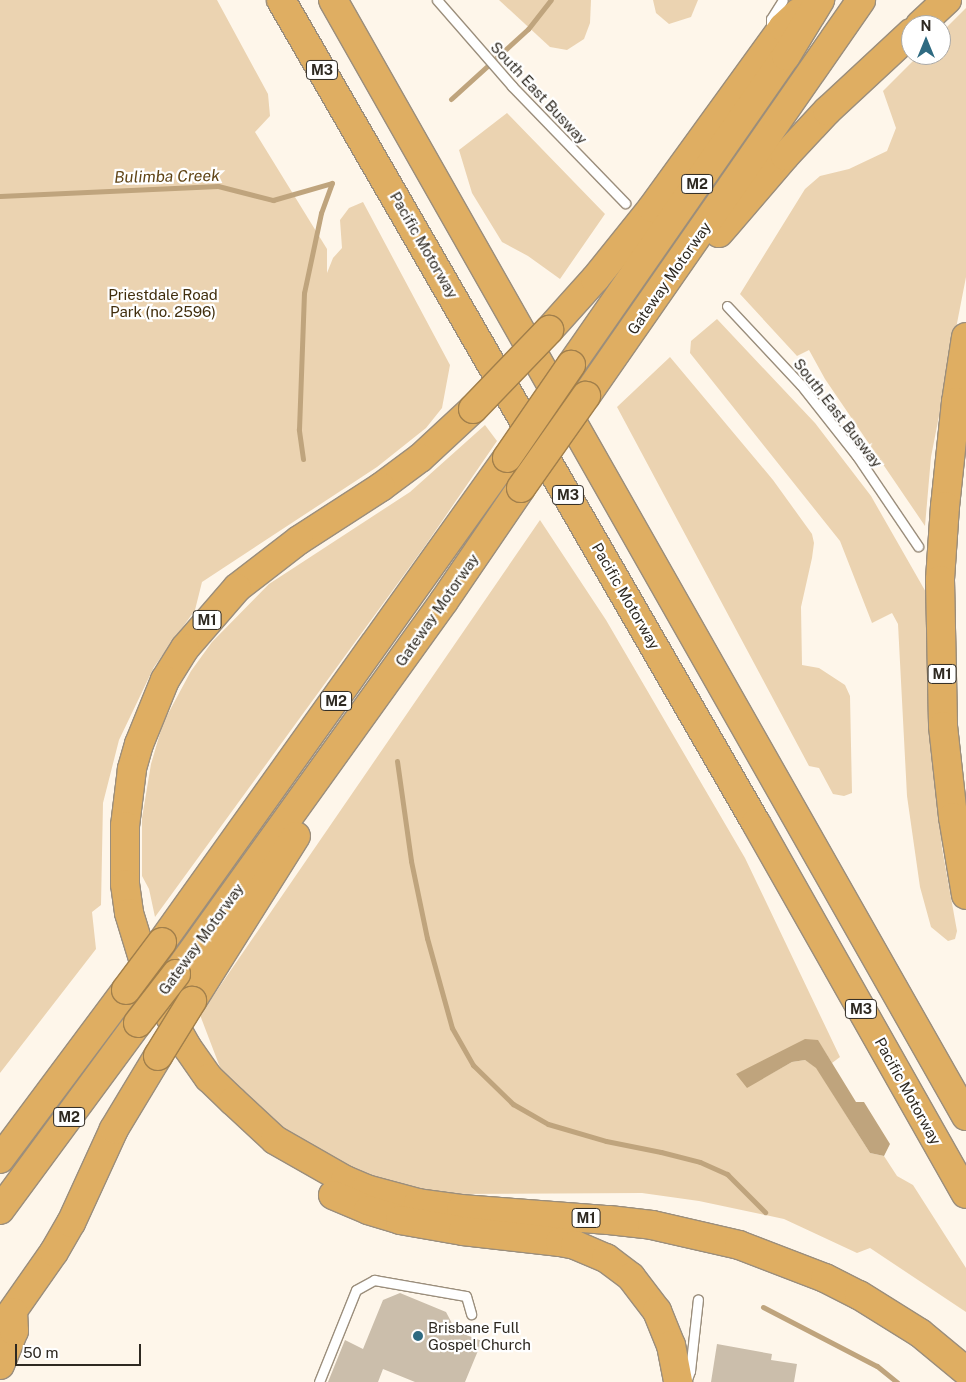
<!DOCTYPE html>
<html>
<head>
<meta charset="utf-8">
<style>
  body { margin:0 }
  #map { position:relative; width:966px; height:1382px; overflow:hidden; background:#fef6ea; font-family:"Public Sans",sans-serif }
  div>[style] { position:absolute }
  .green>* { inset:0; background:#ebd3b1 }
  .water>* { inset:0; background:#bfa47d }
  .stream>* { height:5px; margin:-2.5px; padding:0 2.5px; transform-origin:2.5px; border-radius:2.5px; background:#bfa47d }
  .building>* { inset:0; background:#cbbeab }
  .roads { filter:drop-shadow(1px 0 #9b8e7c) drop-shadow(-1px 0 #9b8e7c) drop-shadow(0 1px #9b8e7c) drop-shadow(0 -1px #9b8e7c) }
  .service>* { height:9px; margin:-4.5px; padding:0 4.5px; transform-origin:4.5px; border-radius:4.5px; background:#fff }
  .motorway>* { height:28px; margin:-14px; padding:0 14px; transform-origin:14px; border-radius:14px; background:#dfae62 }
  .bridges { filter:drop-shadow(1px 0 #a17f4b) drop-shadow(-1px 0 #a17f4b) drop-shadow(0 1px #a17f4b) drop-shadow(0 -1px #a17f4b) }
  .motorway-bridge>* { height:28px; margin:-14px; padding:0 14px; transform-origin:14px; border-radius:14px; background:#dfae62 }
  .dots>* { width:14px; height:14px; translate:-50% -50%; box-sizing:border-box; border:2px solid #fff; border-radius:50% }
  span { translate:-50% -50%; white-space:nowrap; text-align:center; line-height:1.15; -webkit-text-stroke:4.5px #fff; paint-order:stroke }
  .shield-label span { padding:1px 4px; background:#fff; border:1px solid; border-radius:4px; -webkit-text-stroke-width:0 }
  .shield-label { font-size:14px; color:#2e2921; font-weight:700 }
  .street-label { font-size:15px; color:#2e2921 }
  .park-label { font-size:15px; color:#412e0d }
  .poi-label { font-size:15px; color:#2e2921 }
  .left { translate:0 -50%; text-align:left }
  .water-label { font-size:16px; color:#604415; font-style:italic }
  .north { position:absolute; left:901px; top:15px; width:50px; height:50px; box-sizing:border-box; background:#fff; border:1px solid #aba9a6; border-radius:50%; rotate:0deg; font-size:14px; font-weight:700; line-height:20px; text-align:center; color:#2e2921 }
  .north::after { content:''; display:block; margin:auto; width:18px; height:22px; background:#2e6a81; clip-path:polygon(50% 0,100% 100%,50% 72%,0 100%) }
  .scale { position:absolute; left:15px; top:1344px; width:126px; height:22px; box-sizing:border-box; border:2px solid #2e2921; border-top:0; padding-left:6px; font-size:15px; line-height:18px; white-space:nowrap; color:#2e2921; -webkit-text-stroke:4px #fff; paint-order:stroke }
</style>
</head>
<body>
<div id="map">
  <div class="green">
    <i style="clip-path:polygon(0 0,217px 0,268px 94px,270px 116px,255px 132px,327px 249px,327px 273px,333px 258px,342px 248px,340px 220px,349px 208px,363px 202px,450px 365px,442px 408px,426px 428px,377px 467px,202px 582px,195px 610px,154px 667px,119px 740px,103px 803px,101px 905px,92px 912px,96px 949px,0 1073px)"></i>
    <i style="clip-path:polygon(499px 0,591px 0,590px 23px,584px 39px,567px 50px,550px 47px)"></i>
    <i style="clip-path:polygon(653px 0,698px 0,691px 17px,669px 24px,656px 13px)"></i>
    <i style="clip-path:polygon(966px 8px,966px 277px,931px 457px,925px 526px,825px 379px,809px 350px,797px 356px,740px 294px,805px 189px,820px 176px,849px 169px,887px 151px,896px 128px,883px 91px,919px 55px,941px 55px,941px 33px)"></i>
    <i style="clip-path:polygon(507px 113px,605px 214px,560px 279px,528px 256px,502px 242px,472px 193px,459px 150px)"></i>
    <i style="clip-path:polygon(717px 319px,815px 423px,871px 496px,927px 594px,931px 725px,942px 848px,957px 931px,955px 939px,948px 941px,931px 927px,920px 887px,907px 796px,898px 624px,892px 613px,872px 623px,840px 541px,690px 353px,691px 341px)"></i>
    <i style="clip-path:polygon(670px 357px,773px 480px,812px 534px,814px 543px,812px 558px,801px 607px,802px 665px,819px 668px,845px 685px,850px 696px,852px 793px,844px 796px,833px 794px,819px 768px,809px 766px,617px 407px)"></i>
    <i style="clip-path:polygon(485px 425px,497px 441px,425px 546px,155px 917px,149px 889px,142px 876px,142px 818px,151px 764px,163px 723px,191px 671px,212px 642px,269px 584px,410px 492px)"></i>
    <i style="clip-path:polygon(540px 520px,606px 620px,745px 858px,840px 1057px,832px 1063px,818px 1041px,747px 1087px,792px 1062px,805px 1060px,816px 1067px,870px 1153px,884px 1156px,897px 1176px,913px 1185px,966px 1268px,966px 1312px,870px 1248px,857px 1253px,784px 1219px,699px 1201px,642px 1193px,444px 1194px,393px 1186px,353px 1169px,305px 1142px,262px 1115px,226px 1083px,200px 1015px)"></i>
  </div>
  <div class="water">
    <i style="clip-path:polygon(805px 1039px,818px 1040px,856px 1102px,864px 1102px,890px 1144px,884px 1156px,870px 1153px,816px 1068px,805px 1060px,792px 1062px,747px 1088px,736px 1074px)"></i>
  </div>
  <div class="stream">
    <i style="left:451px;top:99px;width:104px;rotate:-42.3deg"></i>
    <i style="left:528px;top:29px;width:37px;rotate:-52deg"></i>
    <i style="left:0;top:196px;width:218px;rotate:-2.6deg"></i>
    <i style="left:218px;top:186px;width:57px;rotate:14.3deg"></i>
    <i style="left:273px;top:200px;width:61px;rotate:-16.1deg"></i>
    <i style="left:303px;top:459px;width:30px;rotate:-98deg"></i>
    <i style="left:299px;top:429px;width:136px;rotate:-87.9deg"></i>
    <i style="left:304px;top:293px;width:82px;rotate:-78deg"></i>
    <i style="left:321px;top:213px;width:32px;rotate:-70deg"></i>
    <i style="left:397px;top:761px;width:101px;rotate:82deg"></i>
    <i style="left:411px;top:861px;width:79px;rotate:78.3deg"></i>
    <i style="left:427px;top:938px;width:93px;rotate:74.5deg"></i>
    <i style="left:452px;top:1028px;width:43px;rotate:60.4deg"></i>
    <i style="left:473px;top:1065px;width:56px;rotate:44.3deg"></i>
    <i style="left:513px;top:1104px;width:40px;rotate:29.7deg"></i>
    <i style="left:548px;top:1124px;width:60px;rotate:16.3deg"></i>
    <i style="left:606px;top:1141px;width:56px;rotate:11.3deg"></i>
    <i style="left:661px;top:1152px;width:40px;rotate:14.4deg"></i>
    <i style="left:700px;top:1162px;width:30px;rotate:24deg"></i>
    <i style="left:727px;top:1174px;width:54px;rotate:45deg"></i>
    <i style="left:763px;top:1307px;width:128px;rotate:27.4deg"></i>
    <i style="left:877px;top:1366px;width:26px;rotate:39deg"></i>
  </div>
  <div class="building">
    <i style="clip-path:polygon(400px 1293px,446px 1312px,456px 1331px,482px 1341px,465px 1382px,415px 1382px,383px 1369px,378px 1382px,328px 1382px,345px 1340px,363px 1349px,383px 1300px)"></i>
    <i style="clip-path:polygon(717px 1344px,772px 1354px,771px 1360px,797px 1364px,794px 1382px,711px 1382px)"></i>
  </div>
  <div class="roads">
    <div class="service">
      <i style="left:437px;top:0;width:114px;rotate:48.9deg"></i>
      <i style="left:512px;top:86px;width:163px;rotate:46deg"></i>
      <i style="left:771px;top:32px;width:13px;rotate:-90deg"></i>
      <i style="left:771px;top:19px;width:22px;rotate:-58deg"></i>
      <i style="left:727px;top:306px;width:108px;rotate:46.9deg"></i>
      <i style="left:801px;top:385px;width:90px;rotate:51.7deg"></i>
      <i style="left:857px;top:456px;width:109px;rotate:55.9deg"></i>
      <i style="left:319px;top:1382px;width:99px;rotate:-68.1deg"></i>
      <i style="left:356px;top:1290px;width:21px;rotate:-29deg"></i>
      <i style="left:374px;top:1280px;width:93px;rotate:9.9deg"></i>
      <i style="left:466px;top:1296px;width:19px;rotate:74deg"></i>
      <i style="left:686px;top:1382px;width:12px;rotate:-70deg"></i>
      <i style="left:690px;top:1371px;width:72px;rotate:-83.7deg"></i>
    </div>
    <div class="motorway">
      <i style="left:281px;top:0;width:950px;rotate:60.01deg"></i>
      <i style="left:756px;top:823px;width:426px;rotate:60.5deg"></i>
      <i style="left:333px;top:0;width:1283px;rotate:60.44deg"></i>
      <i style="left:920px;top:25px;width:37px;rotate:-43deg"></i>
      <i style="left:719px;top:233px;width:101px;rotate:-49.4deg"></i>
      <i style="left:785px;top:156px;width:62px;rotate:-47deg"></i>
      <i style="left:827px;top:111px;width:115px;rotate:-42.9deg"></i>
      <i style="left:549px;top:330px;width:69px;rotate:-48deg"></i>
      <i style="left:595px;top:279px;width:91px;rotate:-51.2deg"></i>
      <i style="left:652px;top:208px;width:223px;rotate:-54.1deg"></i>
      <i style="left:783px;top:27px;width:21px;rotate:-43deg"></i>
      <i style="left:966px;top:337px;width:66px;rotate:98.7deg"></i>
      <i style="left:956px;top:402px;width:105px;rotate:96deg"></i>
      <i style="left:945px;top:506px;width:74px;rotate:93.9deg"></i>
      <i style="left:940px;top:580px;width:146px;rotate:88.8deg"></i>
      <i style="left:943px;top:726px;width:92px;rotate:83.7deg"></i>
      <i style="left:953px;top:817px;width:79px;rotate:80.5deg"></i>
      <i style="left:571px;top:365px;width:376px;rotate:-55.2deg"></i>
      <i style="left:786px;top:56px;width:66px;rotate:-58.7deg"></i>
      <i style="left:586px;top:396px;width:482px;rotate:-55.2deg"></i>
      <i style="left:473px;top:409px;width:72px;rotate:137.2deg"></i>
      <i style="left:420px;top:458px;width:49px;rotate:143.4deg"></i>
      <i style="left:381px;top:487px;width:98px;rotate:147.1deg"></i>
      <i style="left:299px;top:540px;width:78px;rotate:142.3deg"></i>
      <i style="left:237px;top:588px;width:79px;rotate:130.9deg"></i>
      <i style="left:185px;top:648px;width:38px;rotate:122deg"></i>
      <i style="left:165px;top:680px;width:69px;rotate:112.1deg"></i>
      <i style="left:139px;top:744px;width:26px;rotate:106deg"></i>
      <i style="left:132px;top:769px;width:57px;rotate:97deg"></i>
      <i style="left:125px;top:826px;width:58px;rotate:90deg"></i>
      <i style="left:125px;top:884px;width:29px;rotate:82deg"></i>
      <i style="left:129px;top:913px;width:62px;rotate:73deg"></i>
      <i style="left:147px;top:972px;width:22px;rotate:66deg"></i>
      <i style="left:156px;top:992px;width:63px;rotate:60.6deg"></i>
      <i style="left:187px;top:1047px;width:38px;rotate:55deg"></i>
      <i style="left:209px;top:1078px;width:33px;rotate:44deg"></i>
      <i style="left:233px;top:1101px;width:57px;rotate:42.9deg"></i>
      <i style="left:275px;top:1140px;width:81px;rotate:29.7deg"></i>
      <i style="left:345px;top:1180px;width:23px;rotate:23deg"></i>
      <i style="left:366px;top:1189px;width:54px;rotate:15.1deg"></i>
      <i style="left:418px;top:1203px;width:43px;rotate:7.9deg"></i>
      <i style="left:461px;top:1209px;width:148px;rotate:4.3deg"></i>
      <i style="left:609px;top:1220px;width:43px;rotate:6.6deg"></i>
      <i style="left:652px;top:1225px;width:89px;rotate:12.9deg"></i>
      <i style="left:739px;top:1245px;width:92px;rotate:21deg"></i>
      <i style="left:825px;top:1278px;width:38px;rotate:27deg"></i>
      <i style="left:859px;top:1295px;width:72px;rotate:31.9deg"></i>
      <i style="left:920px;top:1333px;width:60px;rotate:39.6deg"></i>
      <i style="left:162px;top:942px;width:594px;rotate:-54.52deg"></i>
      <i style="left:176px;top:974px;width:459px;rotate:-54.3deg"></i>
      <i style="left:444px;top:601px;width:137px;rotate:-55.7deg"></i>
      <i style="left:192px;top:1001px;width:195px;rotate:-57.8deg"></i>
      <i style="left:0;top:1159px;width:211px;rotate:-53.3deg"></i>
      <i style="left:333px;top:1195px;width:38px;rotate:23deg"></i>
      <i style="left:368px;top:1210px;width:34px;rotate:17deg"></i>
      <i style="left:400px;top:1220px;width:64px;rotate:9.9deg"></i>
      <i style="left:463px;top:1231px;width:98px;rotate:6.5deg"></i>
      <i style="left:560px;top:1242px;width:15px;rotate:11deg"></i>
      <i style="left:575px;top:1245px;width:34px;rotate:23deg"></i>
      <i style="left:606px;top:1258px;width:31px;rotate:37deg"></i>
      <i style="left:631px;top:1277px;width:43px;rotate:52.6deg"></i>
      <i style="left:657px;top:1311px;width:37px;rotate:68deg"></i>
      <i style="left:671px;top:1345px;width:38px;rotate:79deg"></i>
      <i style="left:0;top:1210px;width:232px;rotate:-53.6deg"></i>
      <i style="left:0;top:1329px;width:94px;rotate:-55deg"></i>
      <i style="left:54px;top:1252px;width:34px;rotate:-60deg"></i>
      <i style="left:71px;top:1223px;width:103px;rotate:-65.4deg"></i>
      <i style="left:114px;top:1129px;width:85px;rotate:-58.9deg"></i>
      <i style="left:0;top:1365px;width:37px;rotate:-68deg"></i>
      <i style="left:14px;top:1331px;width:19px;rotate:-93deg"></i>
    </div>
  </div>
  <div class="bridges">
    <div class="motorway-bridge">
      <i style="left:473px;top:409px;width:110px;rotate:-46.1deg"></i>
      <i style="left:507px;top:458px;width:113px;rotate:-55.5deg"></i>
      <i style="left:521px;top:488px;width:113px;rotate:-54.8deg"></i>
      <i style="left:126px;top:990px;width:60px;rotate:-53.1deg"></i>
      <i style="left:138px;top:1023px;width:62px;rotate:-52.2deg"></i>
      <i style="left:158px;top:1056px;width:65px;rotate:-58.3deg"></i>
    </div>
  </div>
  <div class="dots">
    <i style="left:418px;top:1336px;background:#2e6a81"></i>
  </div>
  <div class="shield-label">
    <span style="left:322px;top:70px">M3</span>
    <span style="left:697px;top:184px">M2</span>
    <span style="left:568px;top:495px">M3</span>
    <span style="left:207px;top:620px">M1</span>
    <span style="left:942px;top:674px">M1</span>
    <span style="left:336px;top:701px">M2</span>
    <span style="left:861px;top:1009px">M3</span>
    <span style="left:69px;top:1117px">M2</span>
    <span style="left:586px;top:1218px">M1</span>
  </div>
  <div class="street-label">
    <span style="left:539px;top:93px;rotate:47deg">South East Busway</span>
    <span style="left:424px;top:245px;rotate:60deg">Pacific Motorway</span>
    <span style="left:669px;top:278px;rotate:-55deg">Gateway Motorway</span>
    <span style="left:838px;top:413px;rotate:52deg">South East Busway</span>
    <span style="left:626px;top:596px;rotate:60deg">Pacific Motorway</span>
    <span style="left:437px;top:610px;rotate:-55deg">Gateway Motorway</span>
    <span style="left:201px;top:939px;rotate:-54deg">Gateway Motorway</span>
    <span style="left:908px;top:1091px;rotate:61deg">Pacific Motorway</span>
  </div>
  <div class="park-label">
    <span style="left:163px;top:303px">Priestdale Road<br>Park (no. 2596)</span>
  </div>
  <div class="poi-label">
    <span class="left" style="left:428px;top:1336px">Brisbane Full<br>Gospel Church</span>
  </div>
  <div class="water-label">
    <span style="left:167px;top:177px;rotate:-1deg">Bulimba Creek</span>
  </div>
  <div class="north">N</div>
  <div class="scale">50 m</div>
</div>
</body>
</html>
